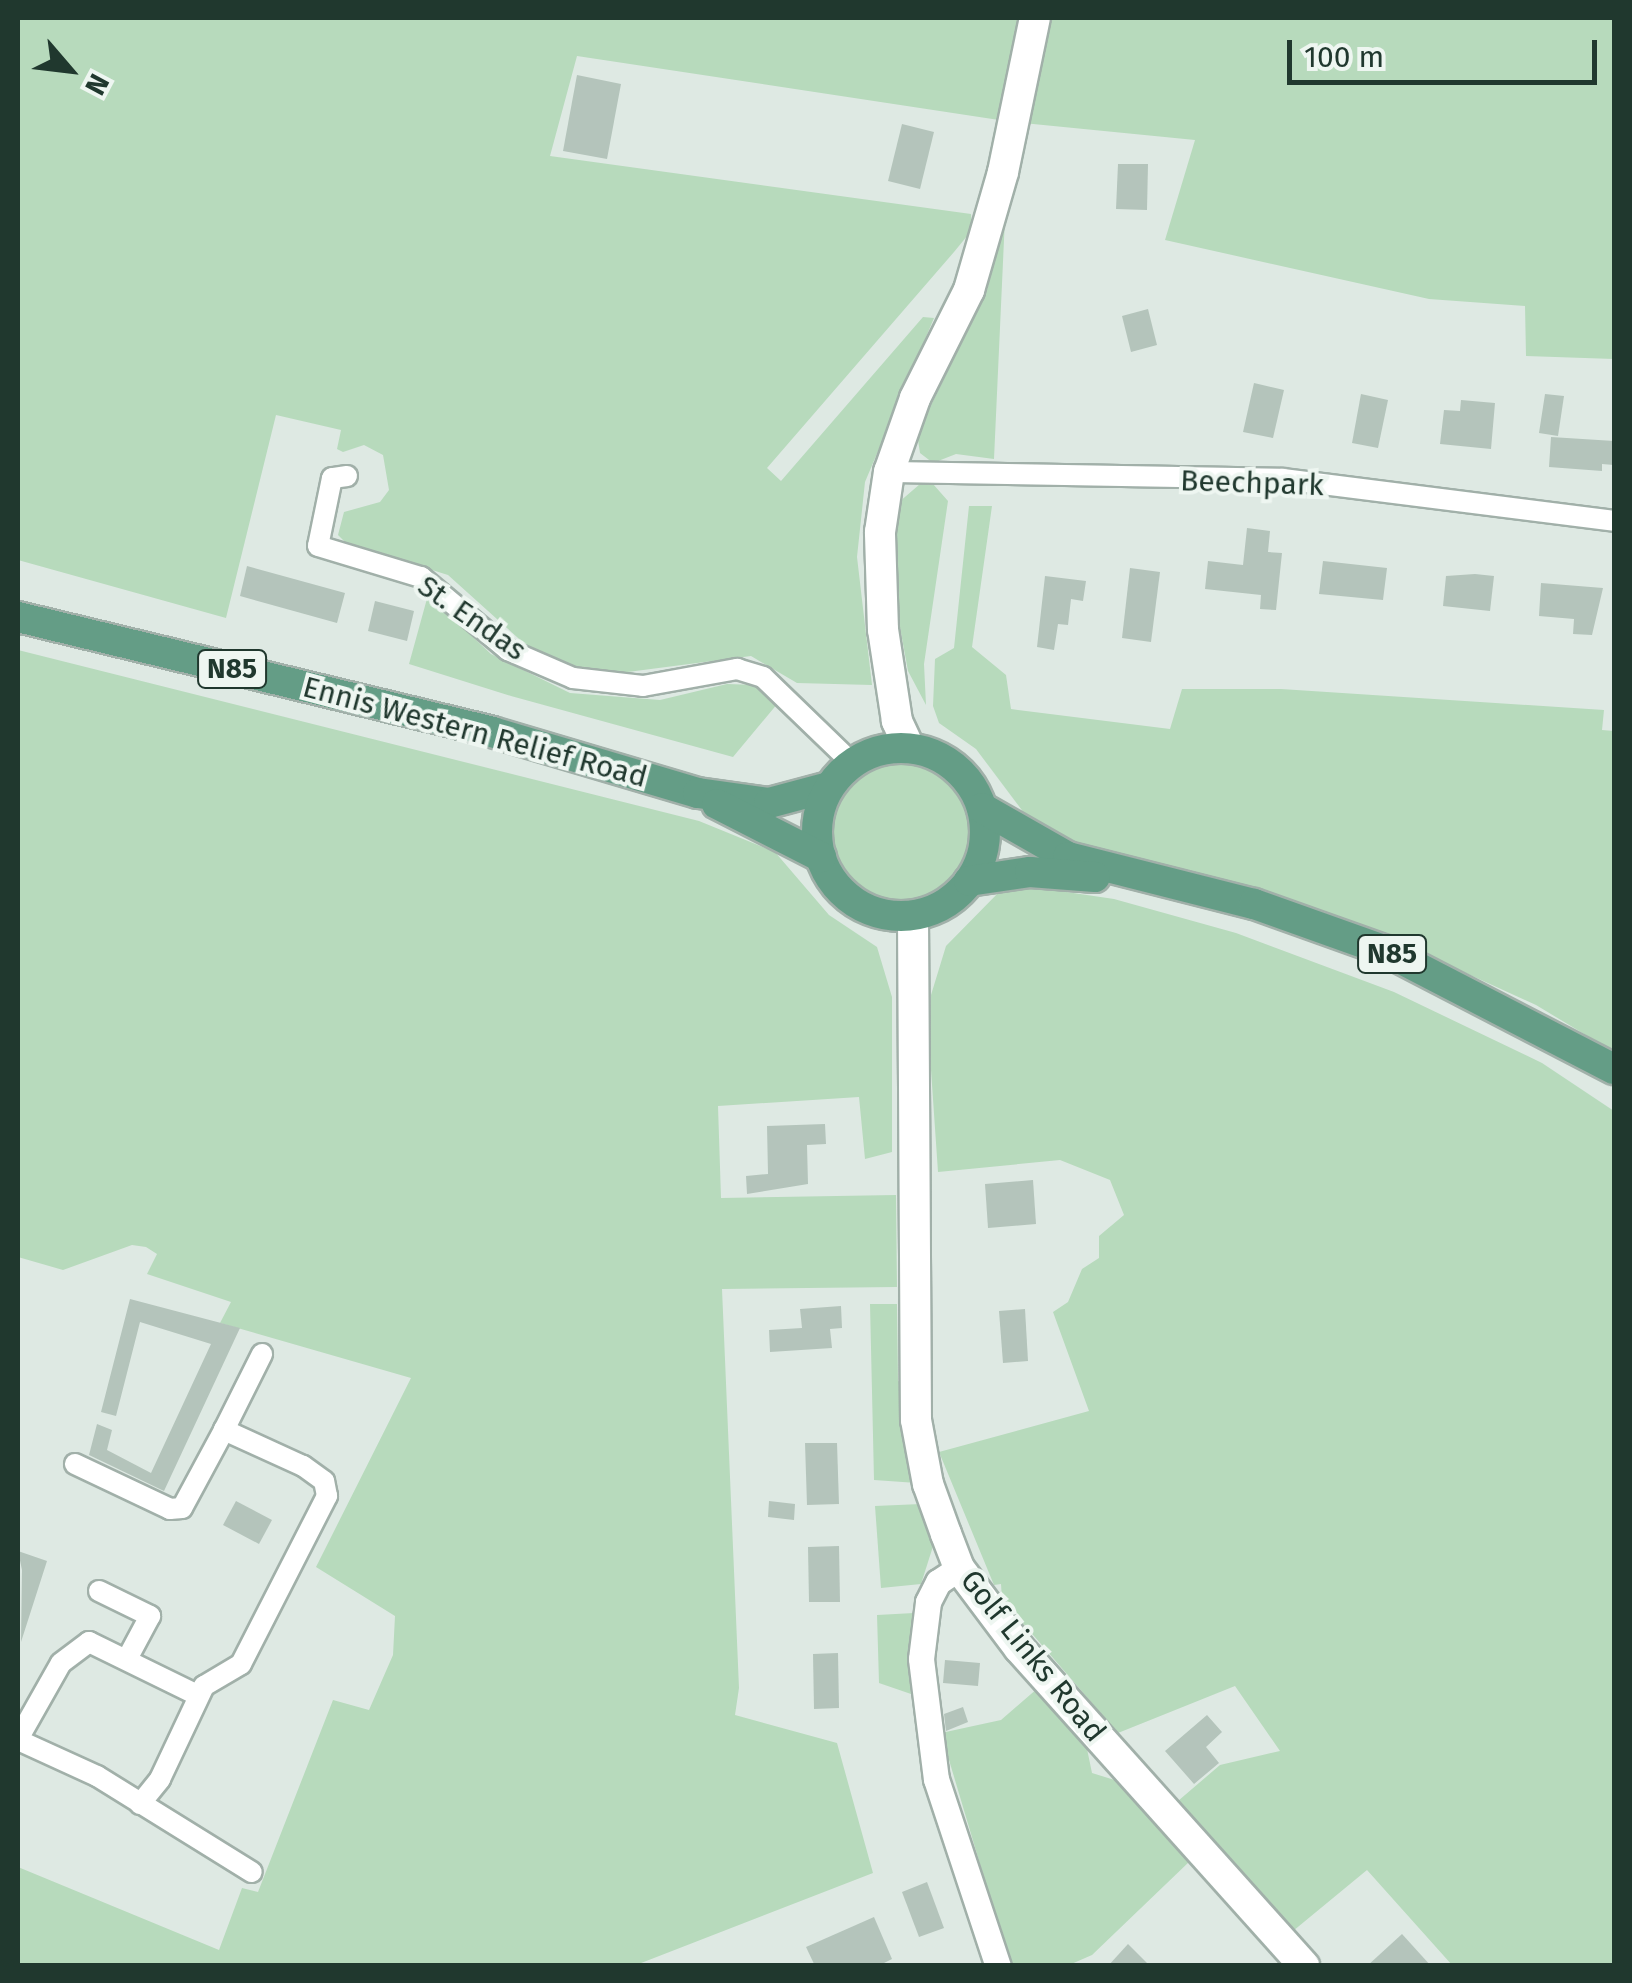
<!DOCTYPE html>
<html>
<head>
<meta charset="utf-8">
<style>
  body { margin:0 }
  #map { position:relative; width:1632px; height:1983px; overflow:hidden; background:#dee9e3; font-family:"Fira Sans",sans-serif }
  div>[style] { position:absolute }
  .green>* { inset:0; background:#b7dabc }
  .round { border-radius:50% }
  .building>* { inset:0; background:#b4c4bb }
  .roads { filter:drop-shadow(2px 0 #a1b0a9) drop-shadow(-2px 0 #a1b0a9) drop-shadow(0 2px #a1b0a9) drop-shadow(0 -2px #a1b0a9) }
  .minor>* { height:20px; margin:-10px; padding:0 10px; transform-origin:10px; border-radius:10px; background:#fff }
  .tertiary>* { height:25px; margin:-12.5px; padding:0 12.5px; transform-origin:12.5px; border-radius:12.5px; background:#fff }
  .secondary>* { height:30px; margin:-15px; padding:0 15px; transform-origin:15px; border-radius:15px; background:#fff }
  .primary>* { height:30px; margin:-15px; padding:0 15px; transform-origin:15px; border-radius:15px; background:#649d86 }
  .primary>.ring { margin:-15px; padding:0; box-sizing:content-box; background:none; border:30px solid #649d86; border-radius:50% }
  span { translate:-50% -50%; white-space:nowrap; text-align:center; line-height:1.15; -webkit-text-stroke:8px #eef6f1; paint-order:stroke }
  .shield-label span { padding:2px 8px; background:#eef6f1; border:2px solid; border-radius:8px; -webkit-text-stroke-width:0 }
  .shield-label { font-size:28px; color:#20382e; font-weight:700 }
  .street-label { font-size:30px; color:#20382e }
  .frame { position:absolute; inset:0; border:20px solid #20382e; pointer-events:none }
  .north { position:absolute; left:20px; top:20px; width:100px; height:100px; -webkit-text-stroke:8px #eef6f1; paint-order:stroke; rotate:118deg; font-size:28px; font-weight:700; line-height:40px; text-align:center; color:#20382e }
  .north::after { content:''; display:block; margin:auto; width:35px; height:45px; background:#20382e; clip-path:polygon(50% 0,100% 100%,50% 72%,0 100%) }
  .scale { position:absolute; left:1287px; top:40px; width:310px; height:45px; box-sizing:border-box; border:5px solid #20382e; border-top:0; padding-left:12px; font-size:30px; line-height:35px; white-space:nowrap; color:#20382e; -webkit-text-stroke:8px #eef6f1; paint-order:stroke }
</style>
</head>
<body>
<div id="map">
  <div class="green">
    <i style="clip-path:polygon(18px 18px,1018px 18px,999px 120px,577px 56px,550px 156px,971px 214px,972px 230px,954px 252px,767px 468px,781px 481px,923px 317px,934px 318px,865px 482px,857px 557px,872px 685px,797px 683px,751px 656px,620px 673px,575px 667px,527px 646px,448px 575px,346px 543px,338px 535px,344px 512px,380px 502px,389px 490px,383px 455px,364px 445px,343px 452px,337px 449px,341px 430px,276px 415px,226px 618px,18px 560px)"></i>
    <i style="clip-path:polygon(1047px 18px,1614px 18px,1614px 359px,1526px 356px,1525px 306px,1429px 299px,1165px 240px,1195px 140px,1023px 123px)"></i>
    <i style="clip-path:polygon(1005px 218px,994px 459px,956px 454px,933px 463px,920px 453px,917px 434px,987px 290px)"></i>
    <i style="clip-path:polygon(920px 484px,933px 484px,948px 501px,924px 664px,926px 705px,908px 671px,894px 595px,898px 503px)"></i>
    <i style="clip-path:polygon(969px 506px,992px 506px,972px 647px,1006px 675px,1011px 709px,1170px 729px,1182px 689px,1281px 689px,1604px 710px,1602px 730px,1614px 731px,1614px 1052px,1536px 1005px,1385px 936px,1243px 885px,1069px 840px,1027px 817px,976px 749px,939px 723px,933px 706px,935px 659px,954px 648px)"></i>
    <i style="clip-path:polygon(428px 595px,491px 654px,570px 693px,660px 700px,727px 684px,756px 685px,778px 703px,733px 757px,511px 696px,409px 664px)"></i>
    <i style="clip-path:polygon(18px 650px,699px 821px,775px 852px,829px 915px,877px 947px,892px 997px,892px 1152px,865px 1159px,859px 1097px,718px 1106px,721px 1198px,896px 1195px,897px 1287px,722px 1289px,739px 1688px,735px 1715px,837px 1743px,873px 1873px,636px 1965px,18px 1965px,18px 1867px,219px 1950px,242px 1888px,258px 1892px,333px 1700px,369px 1710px,393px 1655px,395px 1616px,316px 1567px,411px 1378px,220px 1323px,231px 1302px,147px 1274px,157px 1254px,146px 1247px,132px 1245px,63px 1270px,18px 1257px)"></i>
    <i class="round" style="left:827px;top:758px;width:148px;height:148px"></i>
    <i style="clip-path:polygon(1026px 886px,1114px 899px,1236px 933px,1394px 992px,1542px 1063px,1614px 1111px,1614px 1965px,1452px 1965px,1367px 1870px,1293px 1931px,1178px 1801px,1220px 1765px,1280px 1751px,1235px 1686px,1118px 1733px,1002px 1599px,1001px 1584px,994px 1585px,939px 1452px,1089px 1411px,1053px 1312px,1068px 1302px,1082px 1269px,1099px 1258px,1099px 1236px,1124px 1215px,1110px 1180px,1060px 1160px,938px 1172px,929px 1041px,931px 995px,946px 946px,1001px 890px)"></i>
    <i style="clip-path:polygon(870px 1304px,897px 1304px,898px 1381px,905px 1382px,917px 1483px,874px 1480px)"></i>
    <i style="clip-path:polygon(921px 1504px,935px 1540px,921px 1584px,881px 1588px,875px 1506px)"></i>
    <i style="clip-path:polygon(914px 1613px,908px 1657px,911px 1694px,879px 1683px,877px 1615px)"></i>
    <i style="clip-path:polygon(1038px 1688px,1086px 1744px,1092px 1773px,1121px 1782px,1190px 1861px,1092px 1955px,1069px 1965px,1010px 1965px,941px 1733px,1001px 1720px)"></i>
  </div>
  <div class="building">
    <i style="clip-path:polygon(577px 75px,621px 84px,607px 159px,563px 151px)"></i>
    <i style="clip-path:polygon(902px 124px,934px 132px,920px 189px,888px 181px)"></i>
    <i style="clip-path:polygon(1118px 164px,1148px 164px,1147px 210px,1116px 209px)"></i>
    <i style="clip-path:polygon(1148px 309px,1157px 345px,1131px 352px,1122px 316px)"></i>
    <i style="clip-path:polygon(1254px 383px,1284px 390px,1273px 438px,1243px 432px)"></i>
    <i style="clip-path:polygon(1361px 394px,1388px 400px,1378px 448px,1352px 443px)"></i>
    <i style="clip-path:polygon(1545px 394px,1564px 396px,1558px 436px,1539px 433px)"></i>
    <i style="clip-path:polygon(1461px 400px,1495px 403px,1491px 449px,1440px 444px,1444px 410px,1460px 411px)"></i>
    <i style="clip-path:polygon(1551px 437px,1614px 441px,1614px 465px,1602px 464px,1602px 471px,1549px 467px)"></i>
    <i style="clip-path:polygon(1247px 528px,1270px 531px,1268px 552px,1282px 553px,1276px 610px,1260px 609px,1261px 595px,1205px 589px,1208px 561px,1243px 565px)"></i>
    <i style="clip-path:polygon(1323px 561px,1387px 568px,1383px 600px,1319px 594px)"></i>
    <i style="clip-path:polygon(247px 566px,345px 593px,337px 623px,240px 596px)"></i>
    <i style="clip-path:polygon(1130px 568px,1160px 572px,1151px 642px,1122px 638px)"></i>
    <i style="clip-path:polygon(1475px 574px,1494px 576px,1490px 611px,1443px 606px,1446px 576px)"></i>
    <i style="clip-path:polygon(1045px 576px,1086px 581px,1083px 601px,1071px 599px,1068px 625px,1058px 624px,1054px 650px,1037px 647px)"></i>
    <i style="clip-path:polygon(1541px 583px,1603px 588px,1592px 635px,1573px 634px,1574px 619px,1539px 616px)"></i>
    <i style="clip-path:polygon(375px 601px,414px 611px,407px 641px,368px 631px)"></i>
    <i style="clip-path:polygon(825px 1124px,826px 1144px,807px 1145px,808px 1184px,747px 1194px,746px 1176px,768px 1174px,767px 1126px)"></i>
    <i style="clip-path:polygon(1033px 1180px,1036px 1224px,988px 1228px,985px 1184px)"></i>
    <i style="clip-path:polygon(130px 1299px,240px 1328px,164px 1491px,89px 1455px,97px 1424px,112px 1430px,107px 1450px,151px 1473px,211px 1344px,140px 1322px,116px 1416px,101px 1412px)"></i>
    <i style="clip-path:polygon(841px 1306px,842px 1328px,830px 1329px,832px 1348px,770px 1352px,769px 1330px,802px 1328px,800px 1309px)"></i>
    <i style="clip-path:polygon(1025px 1309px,1028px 1361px,1003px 1363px,999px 1311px)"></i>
    <i style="clip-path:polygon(805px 1443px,837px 1443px,839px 1504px,807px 1505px)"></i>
    <i style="clip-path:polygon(236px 1501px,272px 1520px,259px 1544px,223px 1525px)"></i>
    <i style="clip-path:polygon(769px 1501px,795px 1504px,794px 1520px,768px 1517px)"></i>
    <i style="clip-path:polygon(839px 1546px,840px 1602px,809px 1602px,808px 1547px)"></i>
    <i style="clip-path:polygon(18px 1551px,47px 1561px,21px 1642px,22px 1570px)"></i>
    <i style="clip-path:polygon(838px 1653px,839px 1708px,814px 1709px,813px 1654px)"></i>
    <i style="clip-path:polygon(945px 1660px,980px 1663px,978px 1686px,943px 1683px)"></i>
    <i style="clip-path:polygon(963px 1707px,968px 1722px,946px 1731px,944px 1714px)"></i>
    <i style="clip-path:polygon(1207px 1715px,1222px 1732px,1206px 1747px,1219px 1763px,1194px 1784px,1165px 1751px)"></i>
    <i style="clip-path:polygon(927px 1882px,944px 1928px,919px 1937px,902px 1892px)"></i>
    <i style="clip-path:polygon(874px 1917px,892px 1959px,878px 1966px,815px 1966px,806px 1947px)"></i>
    <i style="clip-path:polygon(1402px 1934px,1431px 1966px,1367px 1966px)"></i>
    <i style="clip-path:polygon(1128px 1944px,1150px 1966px,1108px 1966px)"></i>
  </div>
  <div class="roads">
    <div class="minor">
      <i style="left:889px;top:472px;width:394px;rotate:1deg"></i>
      <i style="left:1283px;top:479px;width:334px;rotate:7.2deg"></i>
      <i style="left:347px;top:476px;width:15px;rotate:172deg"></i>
      <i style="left:332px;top:478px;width:69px;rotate:101.6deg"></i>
      <i style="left:318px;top:546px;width:108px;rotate:16.8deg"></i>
      <i style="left:421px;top:577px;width:114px;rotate:40deg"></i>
      <i style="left:508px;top:650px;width:71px;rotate:23.3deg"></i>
      <i style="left:573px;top:678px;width:70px;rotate:6.5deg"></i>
      <i style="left:643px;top:686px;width:96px;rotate:-10.3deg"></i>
      <i style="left:737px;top:669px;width:27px;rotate:17deg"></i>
      <i style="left:763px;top:677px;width:124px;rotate:44deg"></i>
      <i style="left:75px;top:1464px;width:105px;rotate:25.3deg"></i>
      <i style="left:170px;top:1509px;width:12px;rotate:-5deg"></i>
      <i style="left:182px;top:1508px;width:89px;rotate:-61.7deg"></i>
      <i style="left:99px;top:1591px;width:57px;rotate:26.1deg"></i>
      <i style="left:150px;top:1616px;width:47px;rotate:118.2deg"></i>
      <i style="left:18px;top:1739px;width:87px;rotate:-60.5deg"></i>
      <i style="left:61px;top:1663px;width:35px;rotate:-37deg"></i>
      <i style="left:89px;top:1642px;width:120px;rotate:26.1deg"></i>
      <i style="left:18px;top:1740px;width:87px;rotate:24.5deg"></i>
      <i style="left:97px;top:1776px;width:182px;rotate:31.8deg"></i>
      <i style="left:140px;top:1804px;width:32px;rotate:-51deg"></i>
      <i style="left:160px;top:1779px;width:103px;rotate:-64.7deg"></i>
      <i style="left:204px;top:1686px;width:43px;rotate:-30.7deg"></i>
      <i style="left:241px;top:1664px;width:189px;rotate:-62.9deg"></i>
      <i style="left:327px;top:1496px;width:15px;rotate:-101deg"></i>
      <i style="left:324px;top:1481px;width:26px;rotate:-144deg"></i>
      <i style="left:303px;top:1466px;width:87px;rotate:-155.5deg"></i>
      <i style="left:224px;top:1430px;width:85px;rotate:-63.4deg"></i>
    </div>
    <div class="tertiary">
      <i style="left:959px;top:1568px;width:25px;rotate:146deg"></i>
      <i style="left:938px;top:1582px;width:22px;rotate:117deg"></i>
      <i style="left:928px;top:1602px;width:57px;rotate:97deg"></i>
      <i style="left:921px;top:1659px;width:121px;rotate:82.9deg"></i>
      <i style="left:936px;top:1779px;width:197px;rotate:71.7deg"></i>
    </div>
    <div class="secondary">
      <i style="left:909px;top:747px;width:29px;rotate:-115deg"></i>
      <i style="left:897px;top:721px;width:92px;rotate:-98.7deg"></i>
      <i style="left:883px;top:630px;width:98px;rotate:-91.8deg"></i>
      <i style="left:880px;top:532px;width:61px;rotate:-81.5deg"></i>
      <i style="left:889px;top:472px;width:78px;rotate:-70.6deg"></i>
      <i style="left:915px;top:398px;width:121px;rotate:-63.4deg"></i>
      <i style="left:969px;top:290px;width:123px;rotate:-73.9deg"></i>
      <i style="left:1003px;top:172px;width:157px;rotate:-78.3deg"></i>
      <i style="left:913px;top:918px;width:502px;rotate:89.66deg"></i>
      <i style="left:916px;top:1420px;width:65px;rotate:79.4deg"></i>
      <i style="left:928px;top:1484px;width:53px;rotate:70.2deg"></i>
      <i style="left:946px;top:1534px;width:36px;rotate:69deg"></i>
      <i style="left:959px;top:1568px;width:100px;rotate:53.1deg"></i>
      <i style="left:1019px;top:1648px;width:427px;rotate:48.1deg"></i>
    </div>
    <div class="primary">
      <i style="left:18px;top:617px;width:488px;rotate:13.6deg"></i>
      <i style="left:492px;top:732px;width:215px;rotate:16.5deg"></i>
      <i style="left:698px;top:793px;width:72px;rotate:8deg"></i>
      <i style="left:769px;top:803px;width:62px;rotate:-14.9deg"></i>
      <i class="ring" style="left:817px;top:748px;width:138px;height:138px"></i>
      <i style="left:717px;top:804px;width:117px;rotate:27deg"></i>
      <i style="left:982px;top:808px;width:99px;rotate:29.7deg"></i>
      <i style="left:1068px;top:857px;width:192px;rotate:14.2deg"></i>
      <i style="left:1254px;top:904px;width:140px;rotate:19.6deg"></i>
      <i style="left:1386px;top:951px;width:257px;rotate:27.4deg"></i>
      <i style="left:969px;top:881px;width:62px;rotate:-8.4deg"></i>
      <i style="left:1030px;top:872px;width:65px;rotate:4.4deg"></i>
    </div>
  </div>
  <div class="shield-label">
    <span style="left:232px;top:669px">N85</span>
    <span style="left:1392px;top:954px">N85</span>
  </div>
  <div class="street-label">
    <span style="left:1252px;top:483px;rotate:2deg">Beechpark</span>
    <span style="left:472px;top:618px;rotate:35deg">St. Endas</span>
    <span style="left:475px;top:732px;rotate:15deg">Ennis Western Relief Road</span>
    <span style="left:1033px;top:1656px;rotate:51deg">Golf Links Road</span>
  </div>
  <div class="frame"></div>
  <div class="north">N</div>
  <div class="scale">100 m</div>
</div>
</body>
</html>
